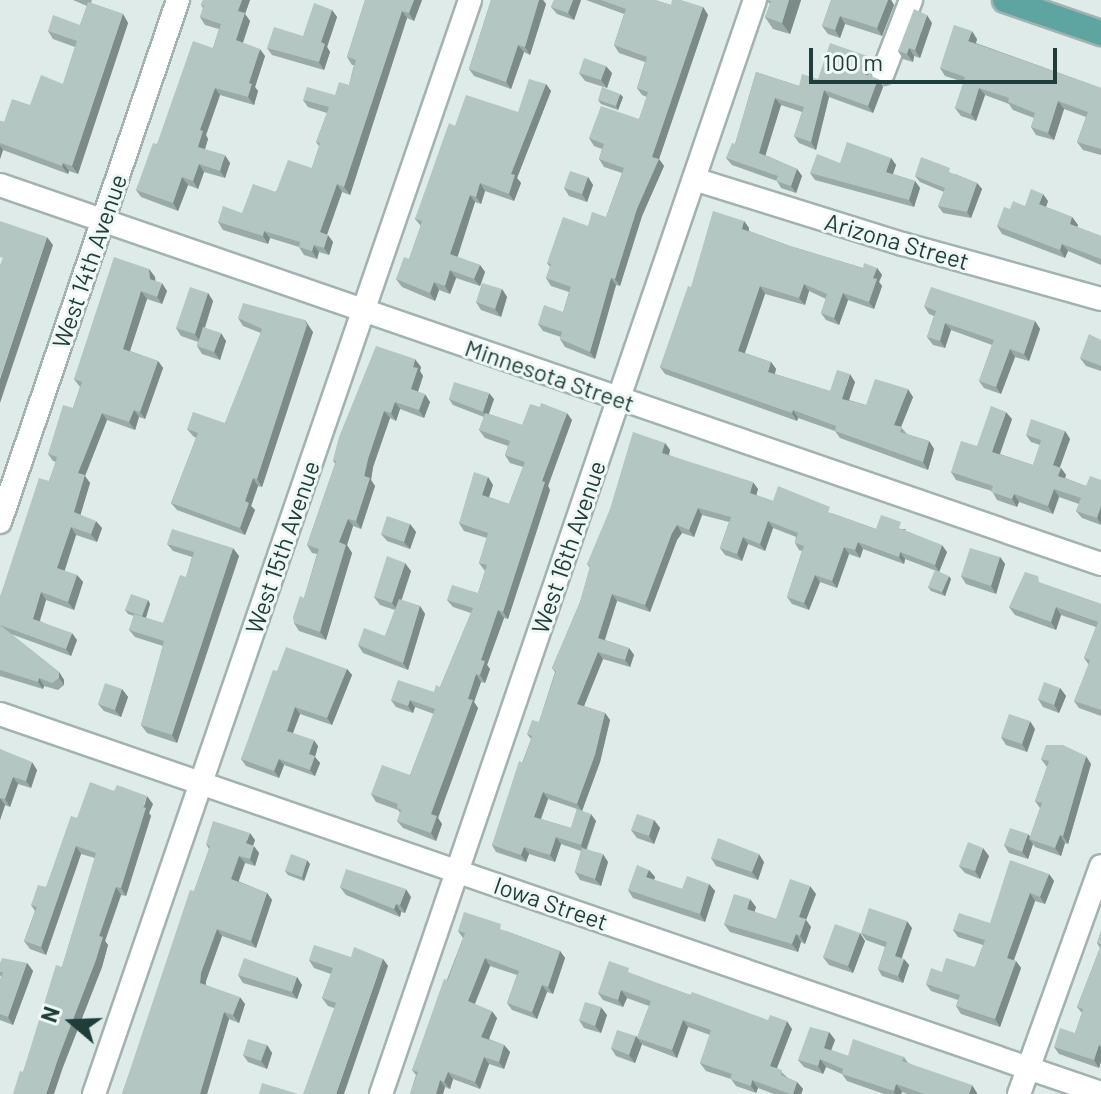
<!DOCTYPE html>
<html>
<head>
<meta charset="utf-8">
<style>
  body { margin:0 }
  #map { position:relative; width:1101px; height:1094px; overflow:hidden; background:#deebe8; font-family:Barlow,sans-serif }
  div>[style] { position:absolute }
  .roads { filter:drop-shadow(2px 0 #a1b3b1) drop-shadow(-2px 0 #a1b3b1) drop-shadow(0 2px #a1b3b1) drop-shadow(0 -2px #a1b3b1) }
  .minor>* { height:22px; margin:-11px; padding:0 11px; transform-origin:11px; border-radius:11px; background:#fff }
  .major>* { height:24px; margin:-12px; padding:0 12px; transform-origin:12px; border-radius:12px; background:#5ea5a1 }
  .wall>* { inset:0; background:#9aaaa7 }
  .shaded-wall>* { inset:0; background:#7d8b88 }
  .building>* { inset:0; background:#b3c6c2 }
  span { translate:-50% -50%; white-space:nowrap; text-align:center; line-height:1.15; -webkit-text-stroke:6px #eff8f5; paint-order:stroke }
  .street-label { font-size:24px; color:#1e3d3b }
  .north { position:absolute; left:32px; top:982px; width:80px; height:80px; -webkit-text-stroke:6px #eff8f5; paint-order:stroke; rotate:289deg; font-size:22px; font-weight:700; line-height:32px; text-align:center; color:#1e3d3b }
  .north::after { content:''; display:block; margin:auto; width:28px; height:36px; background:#1e3d3b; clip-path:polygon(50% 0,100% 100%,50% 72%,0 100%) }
  .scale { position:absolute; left:809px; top:48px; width:248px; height:36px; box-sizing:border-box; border:4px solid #1e3d3b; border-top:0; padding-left:10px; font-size:24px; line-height:28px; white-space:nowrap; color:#1e3d3b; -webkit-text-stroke:6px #eff8f5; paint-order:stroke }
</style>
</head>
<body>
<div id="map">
  <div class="roads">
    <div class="minor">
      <i style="left:883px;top:73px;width:78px;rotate:-69deg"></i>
      <i style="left:694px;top:179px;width:219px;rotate:17.3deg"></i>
      <i style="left:903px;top:244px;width:205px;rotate:15.5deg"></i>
      <i style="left:0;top:185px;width:1164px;rotate:19deg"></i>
      <i style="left:0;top:522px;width:552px;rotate:-71.17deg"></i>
      <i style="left:0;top:714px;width:1164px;rotate:19deg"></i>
      <i style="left:94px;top:1094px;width:1157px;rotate:-71.03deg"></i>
      <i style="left:381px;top:1094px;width:1156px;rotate:-71.13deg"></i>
      <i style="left:1019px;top:1094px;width:242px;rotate:-70.2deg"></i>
    </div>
    <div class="major">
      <i style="left:1005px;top:0;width:102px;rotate:19deg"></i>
    </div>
  </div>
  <div class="wall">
    <i style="clip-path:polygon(73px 0,92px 0,91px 3px,123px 14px,128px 23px,78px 174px,69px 171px,68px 174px,3px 150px,0 159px,0 121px,4px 122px,63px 84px,75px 47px,53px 39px,48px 31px,80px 25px,87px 6px)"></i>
    <i style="clip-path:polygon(203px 0,250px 0,245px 14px,250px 21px,243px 43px,265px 56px,255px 87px,258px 91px,254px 105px,220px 95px,206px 135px,208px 139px,205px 149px,230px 163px,225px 178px,204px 172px,198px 189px,188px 185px,178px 211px,141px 197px,136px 190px,157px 144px,213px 48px,219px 29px,205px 25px,200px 17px,203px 8px,201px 5px)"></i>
    <i style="clip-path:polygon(365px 0,422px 0,414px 21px,407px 18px,350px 195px,342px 192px,327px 235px,333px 242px,329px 255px,319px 252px,317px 259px,304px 255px,299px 247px,270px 238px,268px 244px,223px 230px,218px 222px,242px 213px,312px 168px,319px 146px,316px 142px,327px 113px,308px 107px,303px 100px,335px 95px,349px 85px,354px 65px,352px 65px,347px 57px)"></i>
    <i style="clip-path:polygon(491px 0,543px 0,546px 4px,530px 55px,524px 52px,511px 89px,474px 76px,469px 69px)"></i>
    <i style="clip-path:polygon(554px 0,581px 0,574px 20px,557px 14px,551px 7px)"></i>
    <i style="clip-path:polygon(586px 0,655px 0,671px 5px,703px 7px,708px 15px,659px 159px,664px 166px,642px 216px,620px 286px,616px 285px,595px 359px,565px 347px,560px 339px,561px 337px,543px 331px,538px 324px,563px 312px,569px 292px,551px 286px,546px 278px,550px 267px,547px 263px,588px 226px,606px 217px,622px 173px,604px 167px,599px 159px,602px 149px,594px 146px,589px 138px,639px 119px,647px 97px,642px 95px,637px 88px,645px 62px,619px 53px,614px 45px,624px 14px)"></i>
    <i style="clip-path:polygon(766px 0,801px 0,790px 34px,773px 29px,765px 17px,770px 4px)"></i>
    <i style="clip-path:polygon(831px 0,891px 0,894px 5px,882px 36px,845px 24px,840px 38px,828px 34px,822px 26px)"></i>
    <i style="clip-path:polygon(332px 10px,337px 17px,327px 47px,330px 52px,324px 70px,272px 55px,267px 48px,303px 36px)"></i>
    <i style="clip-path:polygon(932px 23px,920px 58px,914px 56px,913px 62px,903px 59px,898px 51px)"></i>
    <i style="clip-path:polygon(977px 39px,976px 43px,1101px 88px,1101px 155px,1083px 150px,1077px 142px,1086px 117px,1064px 109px,1054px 140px,1036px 135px,1031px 127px,1034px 118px,1013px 110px,1009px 104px,985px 95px,976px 121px,961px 116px,955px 108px,964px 82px,945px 76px,940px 68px)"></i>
    <i style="clip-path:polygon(867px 56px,872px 63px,868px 76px,878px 79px,883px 87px,873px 113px,829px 97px,816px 150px,799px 143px,794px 136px,802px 112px,781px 105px,765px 155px,797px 169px,802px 176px,796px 193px,781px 188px,777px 181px,732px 165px,726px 158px,735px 144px,756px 72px,799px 86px,818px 79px)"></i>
    <i style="clip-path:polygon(579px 73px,612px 73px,607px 88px,585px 81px)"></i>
    <i style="clip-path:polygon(546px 84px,551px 91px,517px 178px,521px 183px,514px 201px,485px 191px,481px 204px,475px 202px,457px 257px,480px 265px,485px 272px,480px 286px,456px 278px,450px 294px,439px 290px,435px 301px,402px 287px,396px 279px,409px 259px,421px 226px,415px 219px,455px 126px,518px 112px)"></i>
    <i style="clip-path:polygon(623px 97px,618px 110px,601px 104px,598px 100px)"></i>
    <i style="clip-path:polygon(891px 158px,896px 165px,893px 174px,915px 181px,920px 188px,914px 207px,815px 180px,810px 173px,840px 163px)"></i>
    <i style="clip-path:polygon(955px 174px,977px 183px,982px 189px,971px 218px,943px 213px,938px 206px,944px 192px,920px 182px,915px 176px)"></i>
    <i style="clip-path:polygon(588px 177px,593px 185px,587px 202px,569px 196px,564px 188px)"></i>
    <i style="clip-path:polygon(1048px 201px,1046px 207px,1072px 217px,1078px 225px,1077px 227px,1101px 236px,1101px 265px,1068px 251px,1065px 258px,1002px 234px,997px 226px,1010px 209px)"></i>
    <i style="clip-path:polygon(744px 221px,749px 228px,749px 231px,790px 246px,863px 268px,877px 268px,882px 275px,879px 282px,882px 286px,874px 309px,848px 300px,839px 325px,826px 320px,821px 313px,826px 299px,809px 291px,805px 305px,765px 294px,745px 353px,771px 362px,776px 369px,775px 374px,830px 391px,855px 382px,849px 400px,866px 405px,913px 397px,901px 427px,907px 434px,929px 441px,934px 449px,928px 470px,840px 438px,835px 431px,798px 418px,797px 421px,665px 374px,660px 367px,691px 287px)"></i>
    <i style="clip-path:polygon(149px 269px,155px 277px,155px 281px,167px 291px,162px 304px,147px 299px,130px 351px,158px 361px,163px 368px,145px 419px,139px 417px,135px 430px,107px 420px,85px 476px,90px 483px,80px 515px,102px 528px,97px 542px,76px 535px,64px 571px,77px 575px,83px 582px,74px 610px,46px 600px,40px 621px,77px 640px,71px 656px,11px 634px,59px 672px,64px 680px,64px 685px,58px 690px,44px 686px,43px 689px,0 676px,0 597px,49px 481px,56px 462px,53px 461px,48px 454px,73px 408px,80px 387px,74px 379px)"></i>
    <i style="clip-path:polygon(502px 289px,507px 297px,501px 317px,481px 310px,476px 302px)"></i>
    <i style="clip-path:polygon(208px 293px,213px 301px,205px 328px,226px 341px,220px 360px,202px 354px,197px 346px,198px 342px,181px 336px,176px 328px)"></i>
    <i style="clip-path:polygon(924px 306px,1035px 321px,1040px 329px,1029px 361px,1015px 357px,1001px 394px,984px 388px,979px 381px,992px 345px,951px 330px,945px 348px,933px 345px,927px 337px,934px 316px,929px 314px)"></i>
    <i style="clip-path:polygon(238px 318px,313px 332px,262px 487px,258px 486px,251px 506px,255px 510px,245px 535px,177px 510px,171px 503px,196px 438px,193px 436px,187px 429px,225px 423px,261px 333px,243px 326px)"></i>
    <i style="clip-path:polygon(1101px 340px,1101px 371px,1086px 366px,1080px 358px)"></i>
    <i style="clip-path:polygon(421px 367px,420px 371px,423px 376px,418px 392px,430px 402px,424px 418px,400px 409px,396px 421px,390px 418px,373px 467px,371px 480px,375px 486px,361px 529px,353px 526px,347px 545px,352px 553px,326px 640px,299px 631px,294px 623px,304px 598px,317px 554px,312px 553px,307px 545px,335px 464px,333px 460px)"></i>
    <i style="clip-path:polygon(449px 399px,494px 399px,489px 414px,522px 425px,572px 420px,548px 486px,550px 490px,508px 619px,504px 618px,487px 665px,490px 669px,485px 683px,481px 682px,474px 702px,478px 708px,438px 818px,442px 824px,436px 841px,403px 828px,397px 821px,400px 813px,398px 810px,376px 802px,371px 794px,410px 775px,434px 714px,415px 707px,413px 713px,396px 707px,391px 700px,434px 692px,440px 687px,471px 613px,453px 607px,447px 600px,478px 593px,485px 571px,479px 563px,487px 538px,464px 531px,459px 523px,488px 477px,493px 485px,489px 497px,509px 504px,523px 467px,510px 463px,505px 455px,508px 446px,485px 438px,479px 430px,484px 417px,453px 405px)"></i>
    <i style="clip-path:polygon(1012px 419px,1000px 454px,1033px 465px,1040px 445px,1031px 442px,1026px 435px,1065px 431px,1070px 439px,1060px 467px,1066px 475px,1065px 478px,1086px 486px,1101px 480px,1101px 525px,1082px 518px,1076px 511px,1079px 504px,1059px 497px,1053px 514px,1019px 502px,1017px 507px,997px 500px,992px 491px,956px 480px,951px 472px,977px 446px)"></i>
    <i style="clip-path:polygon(evenodd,665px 443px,670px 450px,669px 455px,758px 489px,756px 495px,773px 501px,834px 514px,876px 529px,906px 529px,905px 531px,947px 552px,939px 572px,905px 559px,904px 564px,863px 549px,860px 558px,849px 554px,837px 588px,820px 582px,809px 610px,792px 604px,787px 597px,802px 551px,799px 550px,795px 543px,796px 537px,773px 528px,765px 551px,748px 544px,742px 561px,725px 555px,720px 548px,729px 522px,702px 515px,694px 537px,682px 533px,677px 540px,650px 612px,617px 601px,605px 640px,629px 648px,634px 655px,630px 667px,603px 659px,584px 706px,605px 713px,610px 720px,600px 762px,582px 811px,596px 821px,587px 849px,608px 862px,601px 886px,580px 880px,575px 872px,581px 851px,561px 844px,555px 862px,529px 854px,526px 862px,496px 852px,492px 845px,531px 739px,527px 734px,539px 722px,555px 672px,552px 668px,580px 602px,590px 568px,587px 564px,665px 443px,548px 799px,577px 809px,571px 828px,541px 819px,548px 799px)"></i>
    <i style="clip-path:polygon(410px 524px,416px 532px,410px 549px,387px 541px,381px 534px)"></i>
    <i style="clip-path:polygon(167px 544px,239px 556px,177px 743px,147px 733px,141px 725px,163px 646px,135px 637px,129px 630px,134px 616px,128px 614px,125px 610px,148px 600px,150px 604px,146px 618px,163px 623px,186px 577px,192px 557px,173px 551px)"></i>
    <i style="clip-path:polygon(1000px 557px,1005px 564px,996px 594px,966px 584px,961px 576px)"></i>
    <i style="clip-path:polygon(411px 571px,401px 600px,420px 606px,425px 614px,408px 670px,363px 653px,358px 645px,385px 636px,395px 610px,380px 605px,374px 597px)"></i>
    <i style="clip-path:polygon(951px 579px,945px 596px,931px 591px,928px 587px)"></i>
    <i style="clip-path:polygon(1043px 584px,1101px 604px,1101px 716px,1079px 708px,1074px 701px,1089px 665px,1084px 658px,1096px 627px,1061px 615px,1056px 630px,1015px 615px,1009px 607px)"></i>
    <i style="clip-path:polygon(347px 669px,352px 675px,332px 725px,300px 714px,293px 733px,318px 746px,315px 757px,320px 763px,315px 776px,284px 765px,279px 778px,246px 766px,241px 759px,277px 671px)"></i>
    <i style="clip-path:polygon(1060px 688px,1066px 696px,1059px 713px,1043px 707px,1038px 699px)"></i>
    <i style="clip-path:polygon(122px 689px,128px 697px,121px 717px,104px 711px,98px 704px)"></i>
    <i style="clip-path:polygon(1035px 729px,1027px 752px,1006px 745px,1001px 737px)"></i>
    <i style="clip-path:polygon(0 749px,37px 770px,31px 788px,18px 784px,10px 807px,5px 805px,0 820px)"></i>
    <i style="clip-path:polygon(1041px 759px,1091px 764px,1068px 844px,1065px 843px,1061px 856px,1035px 847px,1033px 844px,1028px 859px,1009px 853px,1004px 845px,1030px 837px,1040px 808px,1035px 801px,1047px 767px)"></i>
    <i style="clip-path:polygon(153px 804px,149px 813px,151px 816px,126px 896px,121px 895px,105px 941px,108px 945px,102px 967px,63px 1067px,23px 1072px,62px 967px,95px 858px,81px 854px,46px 955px,30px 949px,24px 941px,35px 911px,31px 905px,46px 887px,77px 818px)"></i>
    <i style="clip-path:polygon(654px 820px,660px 828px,654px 844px,637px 838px,631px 830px)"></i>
    <i style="clip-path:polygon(255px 840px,253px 846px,259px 853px,255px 866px,245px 863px,238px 881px,267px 893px,272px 900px,256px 948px,222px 936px,206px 981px,206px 985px,245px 1004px,239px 1023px,229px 1019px,207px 1094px,122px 1094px,209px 849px,206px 844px)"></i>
    <i style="clip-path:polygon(989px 856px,980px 879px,965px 873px,959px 866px)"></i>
    <i style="clip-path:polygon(711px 858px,764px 862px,758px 880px,716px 866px)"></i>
    <i style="clip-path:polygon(310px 864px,304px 881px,288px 875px,285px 871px)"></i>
    <i style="clip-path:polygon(649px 870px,655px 877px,654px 880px,682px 889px,709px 884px,715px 891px,705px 922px,633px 898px,628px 890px)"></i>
    <i style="clip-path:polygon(1049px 874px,1054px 881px,1045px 904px,1035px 901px,1014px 960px,1016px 961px,1021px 968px,1000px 1027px,961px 1014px,956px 1006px,958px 1000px,931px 991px,926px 984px,942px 972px,975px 967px,983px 945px,958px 937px,953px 930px,990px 923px)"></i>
    <i style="clip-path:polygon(340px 887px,411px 897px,405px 913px,401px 912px,400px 917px,346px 895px)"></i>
    <i style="clip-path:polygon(816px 894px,806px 920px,811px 927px,805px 944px,801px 942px,798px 952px,730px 932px,724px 924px,756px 907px,754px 912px,776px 919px)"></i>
    <i style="clip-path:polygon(912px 928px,902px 958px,909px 965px,903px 983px,882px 976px,878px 969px,885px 947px,866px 940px,861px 933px)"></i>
    <i style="clip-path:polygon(458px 931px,506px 931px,560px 951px,565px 958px,553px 994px,547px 992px,537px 1019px,512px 1010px,507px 1003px,517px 975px,490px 966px,475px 1004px,497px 1018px,489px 1039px,504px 1045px,510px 1052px,504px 1069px,489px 1064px,480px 1089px,453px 1079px,450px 1089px,445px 1087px,443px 1094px,410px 1094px,416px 1075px,412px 1070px,463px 938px)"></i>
    <i style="clip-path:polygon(1101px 931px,1101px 1061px,1099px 1068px,1059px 1054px,1054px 1047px,1075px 1033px,1082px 1013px,1077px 1007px,1100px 948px,1097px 943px)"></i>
    <i style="clip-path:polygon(860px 933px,865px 941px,853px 973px,829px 965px,823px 957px)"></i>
    <i style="clip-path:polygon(351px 957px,383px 959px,388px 966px,334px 1008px,328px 1006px,322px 998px,331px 974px,314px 968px,309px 960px)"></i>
    <i style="clip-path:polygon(0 963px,27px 963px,33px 971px,13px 1025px,0 1020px,0 981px,1px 977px,0 975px)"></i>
    <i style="clip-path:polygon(238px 975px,297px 977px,302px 985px,297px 999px,243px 983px)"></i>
    <i style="clip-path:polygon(634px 975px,690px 995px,792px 1029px,777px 1068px,788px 1078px,797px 1082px,803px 1089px,801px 1094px,774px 1094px,758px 1088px,756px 1093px,736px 1086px,731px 1079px,706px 1071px,700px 1063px,710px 1035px,688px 1027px,677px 1058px,643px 1045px,637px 1038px,649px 1006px,627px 998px,623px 1007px,603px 1000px,598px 993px)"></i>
    <i style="clip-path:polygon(607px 1015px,601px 1033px,584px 1028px,579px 1020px)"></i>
    <i style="clip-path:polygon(829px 1032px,835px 1040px,831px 1050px,848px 1056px,904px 1057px,908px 1063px,977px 1093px,977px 1094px,907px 1094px,902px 1092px,901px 1094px,884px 1094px,847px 1081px,842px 1074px,826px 1067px,823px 1074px,804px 1067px,798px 1060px)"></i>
    <i style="clip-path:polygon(636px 1036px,642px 1044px,635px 1063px,616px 1056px,611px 1048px)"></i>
    <i style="clip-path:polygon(267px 1045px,272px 1053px,267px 1069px,248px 1062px,243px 1055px)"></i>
  </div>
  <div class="shaded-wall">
    <i style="clip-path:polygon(242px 0,250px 0,245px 14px,250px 21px,241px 48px,236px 40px,238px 11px)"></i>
    <i style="clip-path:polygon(414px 0,422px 0,414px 21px,409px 13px)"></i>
    <i style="clip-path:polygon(539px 0,543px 0,546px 4px,530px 55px,525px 47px)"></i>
    <i style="clip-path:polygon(573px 0,581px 0,574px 20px,568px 13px)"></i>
    <i style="clip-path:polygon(789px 0,801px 0,790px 34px,782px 23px)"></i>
    <i style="clip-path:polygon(888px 0,891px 0,894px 5px,882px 36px,877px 28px)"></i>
    <i style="clip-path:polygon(703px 7px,708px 15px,659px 159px,664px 166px,642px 216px,620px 286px,615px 279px,652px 157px)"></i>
    <i style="clip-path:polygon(332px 10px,337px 17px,327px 47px,330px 52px,324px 70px,319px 62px,321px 42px)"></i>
    <i style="clip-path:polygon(402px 11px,407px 18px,350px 195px,344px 187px)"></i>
    <i style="clip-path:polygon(123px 14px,128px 23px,78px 174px,72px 166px)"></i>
    <i style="clip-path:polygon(927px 15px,932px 23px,920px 58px,915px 50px)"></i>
    <i style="clip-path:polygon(840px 16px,845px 24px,840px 38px,835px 30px)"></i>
    <i style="clip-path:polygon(972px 31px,977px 39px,974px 49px,968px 41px)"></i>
    <i style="clip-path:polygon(518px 45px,524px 52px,511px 89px,506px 82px)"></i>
    <i style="clip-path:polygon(909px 48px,914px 56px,913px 62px,907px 54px)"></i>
    <i style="clip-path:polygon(260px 49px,265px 56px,255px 87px,258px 91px,254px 105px,248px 97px,249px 83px)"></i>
    <i style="clip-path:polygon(867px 56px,872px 63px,867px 80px,862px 73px)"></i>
    <i style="clip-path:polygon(606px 66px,612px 73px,607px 88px,601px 80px)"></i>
    <i style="clip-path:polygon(878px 79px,883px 87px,873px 113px,868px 106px)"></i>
    <i style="clip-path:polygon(546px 84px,551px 91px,517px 178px,521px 183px,514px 201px,509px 194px,511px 174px)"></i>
    <i style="clip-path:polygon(215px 88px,220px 95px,206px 135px,208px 139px,203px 155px,198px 147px,200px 130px)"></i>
    <i style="clip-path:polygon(979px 88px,985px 95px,976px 121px,971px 114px)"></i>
    <i style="clip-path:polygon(824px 90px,829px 97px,816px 150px,811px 142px)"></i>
    <i style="clip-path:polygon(620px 94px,623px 97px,618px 110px,616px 106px)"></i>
    <i style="clip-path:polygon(775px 98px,781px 105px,764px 160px,759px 153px)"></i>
    <i style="clip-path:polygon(1058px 101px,1064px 109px,1054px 140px,1048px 133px)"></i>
    <i style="clip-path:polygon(0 146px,3px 150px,0 159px)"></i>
    <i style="clip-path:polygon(225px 155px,230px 163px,225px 178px,220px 171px)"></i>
    <i style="clip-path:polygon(891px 158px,896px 165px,891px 179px,886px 172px)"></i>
    <i style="clip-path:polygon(63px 163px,69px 171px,68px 174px,62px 166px)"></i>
    <i style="clip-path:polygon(199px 164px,204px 172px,198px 189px,193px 181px)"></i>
    <i style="clip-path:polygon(797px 169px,802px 176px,796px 193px,791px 186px)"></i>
    <i style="clip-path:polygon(182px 177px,188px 185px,178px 211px,173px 203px)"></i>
    <i style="clip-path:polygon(588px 177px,593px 185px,587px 202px,582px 194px)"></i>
    <i style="clip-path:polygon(915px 181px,920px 188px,914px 207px,909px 200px)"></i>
    <i style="clip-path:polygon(480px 183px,485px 191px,481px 204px,476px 197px)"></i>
    <i style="clip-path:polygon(977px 183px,982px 189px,971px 218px,967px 212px)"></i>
    <i style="clip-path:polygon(337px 184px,342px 192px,325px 240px,320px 232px)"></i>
    <i style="clip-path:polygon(1043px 194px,1048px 201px,1044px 212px,1039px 204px)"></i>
    <i style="clip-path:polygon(470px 195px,475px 202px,456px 262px,450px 254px)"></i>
    <i style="clip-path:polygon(1072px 217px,1078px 225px,1075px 231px,1070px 224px)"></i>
    <i style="clip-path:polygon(744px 221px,749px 228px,747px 236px,742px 229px)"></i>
    <i style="clip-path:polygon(264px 231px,270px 238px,268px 244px,263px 236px)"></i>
    <i style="clip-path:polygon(328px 235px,333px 242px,329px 255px,324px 248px)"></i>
    <i style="clip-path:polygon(47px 237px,53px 245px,0 403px,0 379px)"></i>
    <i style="clip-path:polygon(1062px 244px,1068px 251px,1065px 258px,1060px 250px)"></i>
    <i style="clip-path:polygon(314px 245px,319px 252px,317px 259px,312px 251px)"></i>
    <i style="clip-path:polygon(480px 265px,485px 272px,480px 286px,474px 279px)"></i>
    <i style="clip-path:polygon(877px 268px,882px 275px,879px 282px,882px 286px,874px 309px,869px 302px,873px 278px)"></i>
    <i style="clip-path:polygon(149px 269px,155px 277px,156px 286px,150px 279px)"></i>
    <i style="clip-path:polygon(450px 270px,456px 278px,450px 294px,445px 286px)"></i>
    <i style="clip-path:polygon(611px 278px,616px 285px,595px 359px,590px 352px)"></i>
    <i style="clip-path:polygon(434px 282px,439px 290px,435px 301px,430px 293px)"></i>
    <i style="clip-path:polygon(162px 283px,167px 291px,162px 304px,157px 297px)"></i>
    <i style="clip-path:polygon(804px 284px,809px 291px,805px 305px,799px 298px)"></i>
    <i style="clip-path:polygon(760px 286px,765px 294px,743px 358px,738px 351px)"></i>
    <i style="clip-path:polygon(502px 289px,507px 297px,501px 317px,495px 309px)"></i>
    <i style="clip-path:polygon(141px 291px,147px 299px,128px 357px,123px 349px)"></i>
    <i style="clip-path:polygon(208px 293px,213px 301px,200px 342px,195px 334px)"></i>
    <i style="clip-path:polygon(843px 293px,848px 300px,839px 325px,834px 318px)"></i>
    <i style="clip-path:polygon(305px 320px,313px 332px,262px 487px,257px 479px)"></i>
    <i style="clip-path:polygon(1035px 321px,1040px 329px,1029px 361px,1024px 354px)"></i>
    <i style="clip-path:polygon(945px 323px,951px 330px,945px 348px,940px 341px)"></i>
    <i style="clip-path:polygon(221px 333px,226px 341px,220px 360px,214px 352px)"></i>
    <i style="clip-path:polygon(1010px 349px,1015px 357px,1001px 394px,996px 387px)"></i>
    <i style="clip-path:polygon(415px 359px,421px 367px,420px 371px,423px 376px,416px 397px,411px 389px,413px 367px)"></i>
    <i style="clip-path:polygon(158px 361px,163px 368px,145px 419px,140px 412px)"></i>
    <i style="clip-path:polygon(771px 362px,776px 369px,773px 379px,768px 372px)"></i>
    <i style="clip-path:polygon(850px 374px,855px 382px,847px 406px,842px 399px)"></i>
    <i style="clip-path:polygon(908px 389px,913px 397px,899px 432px,894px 425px)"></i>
    <i style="clip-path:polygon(489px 393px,494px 399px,487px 418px,483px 412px)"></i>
    <i style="clip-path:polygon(425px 394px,430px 402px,424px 418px,419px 410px)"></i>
    <i style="clip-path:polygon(395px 402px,400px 409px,396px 421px,391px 413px)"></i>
    <i style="clip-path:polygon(134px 410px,139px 417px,135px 430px,129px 422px)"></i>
    <i style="clip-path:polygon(793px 410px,798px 418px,797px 421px,792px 413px)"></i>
    <i style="clip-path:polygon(384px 411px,390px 418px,373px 467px,371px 480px,375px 486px,361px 529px,356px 521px,368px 459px)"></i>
    <i style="clip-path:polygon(1006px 412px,1012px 419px,998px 459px,992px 452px)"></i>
    <i style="clip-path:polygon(102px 413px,107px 420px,85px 476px,90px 483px,79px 520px,74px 512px,78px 473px)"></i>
    <i style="clip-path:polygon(567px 413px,572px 420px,548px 486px,550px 490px,508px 619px,503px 612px,542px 481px)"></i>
    <i style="clip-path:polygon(1065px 431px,1070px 439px,1058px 472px,1053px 465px)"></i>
    <i style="clip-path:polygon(929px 441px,934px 449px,928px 470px,923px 462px)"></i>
    <i style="clip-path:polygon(665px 443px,670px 450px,667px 460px,662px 453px)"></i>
    <i style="clip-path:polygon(1061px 468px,1066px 475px,1063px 483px,1058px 476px)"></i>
    <i style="clip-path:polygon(488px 477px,493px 485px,487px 503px,482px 495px)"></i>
    <i style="clip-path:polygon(253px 478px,258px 486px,251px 506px,255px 510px,245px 535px,240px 528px,245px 501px)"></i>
    <i style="clip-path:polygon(753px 482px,758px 489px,755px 500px,750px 493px)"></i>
    <i style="clip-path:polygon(1054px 489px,1059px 497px,1053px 514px,1048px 506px)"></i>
    <i style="clip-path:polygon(1014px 494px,1019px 502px,1017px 507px,1012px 499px)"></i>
    <i style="clip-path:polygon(1101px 506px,1101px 524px,1097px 518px)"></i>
    <i style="clip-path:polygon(698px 508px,702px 515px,694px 537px,689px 530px)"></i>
    <i style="clip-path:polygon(348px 519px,353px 526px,347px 545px,352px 553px,326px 640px,320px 632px,339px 542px)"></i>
    <i style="clip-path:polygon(96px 521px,102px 528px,97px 542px,91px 534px)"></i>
    <i style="clip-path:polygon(768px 521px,773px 528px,765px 551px,760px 544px)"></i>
    <i style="clip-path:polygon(410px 524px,416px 532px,410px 549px,404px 542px)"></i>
    <i style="clip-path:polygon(677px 525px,682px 533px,677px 540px,650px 612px,645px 605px,672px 533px)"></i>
    <i style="clip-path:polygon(71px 527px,76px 535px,63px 576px,57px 568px)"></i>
    <i style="clip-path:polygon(743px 537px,748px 544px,742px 561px,737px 554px)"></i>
    <i style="clip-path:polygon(858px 542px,863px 549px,860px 558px,855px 550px)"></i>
    <i style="clip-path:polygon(942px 545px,947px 552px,939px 572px,935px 565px)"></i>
    <i style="clip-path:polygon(844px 547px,849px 554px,837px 588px,832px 581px)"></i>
    <i style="clip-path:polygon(233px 548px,239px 556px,177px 743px,172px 735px)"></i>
    <i style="clip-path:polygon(900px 552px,905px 559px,904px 564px,899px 557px)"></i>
    <i style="clip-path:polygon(1000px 557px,1005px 564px,996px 594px,991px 586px)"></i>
    <i style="clip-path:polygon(405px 563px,411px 571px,398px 611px,392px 603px)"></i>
    <i style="clip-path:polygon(77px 575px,83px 582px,74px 610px,68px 602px)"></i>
    <i style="clip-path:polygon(815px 575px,820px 582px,809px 610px,804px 603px)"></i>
    <i style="clip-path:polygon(949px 576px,951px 579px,945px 596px,942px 592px)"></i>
    <i style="clip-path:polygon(41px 592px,46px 600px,38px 626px,33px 619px)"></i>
    <i style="clip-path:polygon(612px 594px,617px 601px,603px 645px,598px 638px)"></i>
    <i style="clip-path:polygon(148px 600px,150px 604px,145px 620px,142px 616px)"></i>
    <i style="clip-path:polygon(420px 606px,425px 614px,408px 670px,403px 663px)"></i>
    <i style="clip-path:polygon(1056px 607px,1061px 615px,1056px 630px,1051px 622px)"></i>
    <i style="clip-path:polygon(498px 610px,504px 618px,487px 665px,490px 669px,485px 683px,480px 675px,481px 660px)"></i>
    <i style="clip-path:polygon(72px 633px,77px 640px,71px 656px,66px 649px)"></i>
    <i style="clip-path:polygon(629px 648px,634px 655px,630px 667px,625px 660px)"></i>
    <i style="clip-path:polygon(598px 652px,603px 659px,582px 711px,577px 704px)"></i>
    <i style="clip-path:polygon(347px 669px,352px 675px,332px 725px,327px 718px)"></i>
    <i style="clip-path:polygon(59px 672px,64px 680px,64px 685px,59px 678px)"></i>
    <i style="clip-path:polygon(476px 674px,481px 682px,474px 702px,478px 708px,438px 818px,442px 824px,436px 841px,431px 833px,431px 814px)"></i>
    <i style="clip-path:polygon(39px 678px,44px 686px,43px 689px,38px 682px)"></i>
    <i style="clip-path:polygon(1060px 688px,1066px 696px,1059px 713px,1054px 705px)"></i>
    <i style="clip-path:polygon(122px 689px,128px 697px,121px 717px,115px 710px)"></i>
    <i style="clip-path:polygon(410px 700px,415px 707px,413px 713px,408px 706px)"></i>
    <i style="clip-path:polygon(295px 707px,300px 714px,291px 738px,287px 731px)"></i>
    <i style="clip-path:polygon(605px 713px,610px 720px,600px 762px,582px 811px,577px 804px)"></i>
    <i style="clip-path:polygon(1030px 721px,1035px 729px,1027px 752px,1022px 744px)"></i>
    <i style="clip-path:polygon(314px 740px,318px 746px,315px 757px,320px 763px,315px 776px,310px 770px,309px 754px)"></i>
    <i style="clip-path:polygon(1086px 756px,1091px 764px,1068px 844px,1063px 836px)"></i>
    <i style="clip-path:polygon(279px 759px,284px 765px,279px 778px,274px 771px)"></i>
    <i style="clip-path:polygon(32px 762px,37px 770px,31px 788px,26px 781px)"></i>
    <i style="clip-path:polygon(13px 777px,18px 784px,10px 807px,5px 799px)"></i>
    <i style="clip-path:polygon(543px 792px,548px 799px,539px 824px,534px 817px)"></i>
    <i style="clip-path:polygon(147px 796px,153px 804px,149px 813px,151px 816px,126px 896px,121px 888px)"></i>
    <i style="clip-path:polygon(0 798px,5px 805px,0 820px)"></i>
    <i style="clip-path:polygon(591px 814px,596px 821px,585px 852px,581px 845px)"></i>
    <i style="clip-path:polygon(654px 820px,660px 828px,654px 844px,649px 836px)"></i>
    <i style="clip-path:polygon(250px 833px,255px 840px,251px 851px,246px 843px)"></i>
    <i style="clip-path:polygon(1028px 834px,1033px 840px,1029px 839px,1033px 844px,1028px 859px,1022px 852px)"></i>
    <i style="clip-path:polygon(1060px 835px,1065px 843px,1061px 856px,1055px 848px)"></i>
    <i style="clip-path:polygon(556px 837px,561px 844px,555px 862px,550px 855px)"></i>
    <i style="clip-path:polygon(76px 846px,81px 854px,46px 955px,41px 947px)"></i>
    <i style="clip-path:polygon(254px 846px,259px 853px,255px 866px,250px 859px)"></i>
    <i style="clip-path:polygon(524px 847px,529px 854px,526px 862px,521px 855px)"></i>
    <i style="clip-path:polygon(983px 848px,989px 856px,980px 879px,975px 871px)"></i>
    <i style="clip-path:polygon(603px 854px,608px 862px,601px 886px,595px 879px)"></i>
    <i style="clip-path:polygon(759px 854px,764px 862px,758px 880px,752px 872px)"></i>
    <i style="clip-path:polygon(239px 856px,245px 863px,237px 886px,231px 879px)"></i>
    <i style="clip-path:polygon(307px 860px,310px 864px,304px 881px,302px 877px)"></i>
    <i style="clip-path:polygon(649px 870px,655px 877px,652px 885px,646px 877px)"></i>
    <i style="clip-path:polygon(1049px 874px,1054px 881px,1045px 904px,1040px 897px)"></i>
    <i style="clip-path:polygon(709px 884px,715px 891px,705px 922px,700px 914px)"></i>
    <i style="clip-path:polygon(810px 886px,816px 894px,806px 920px,811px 927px,805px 944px,800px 936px,799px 917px)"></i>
    <i style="clip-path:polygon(116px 887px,121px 895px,105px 941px,108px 945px,102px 967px,63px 1067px,54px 1094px,46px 1094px)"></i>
    <i style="clip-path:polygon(406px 889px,411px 897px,405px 913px,400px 905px)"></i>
    <i style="clip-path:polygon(267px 893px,272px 900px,256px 948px,251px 941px)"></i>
    <i style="clip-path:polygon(1030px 893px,1035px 901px,1012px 965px,1007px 958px)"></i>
    <i style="clip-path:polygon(750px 899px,756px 907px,753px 917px,747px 909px)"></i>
    <i style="clip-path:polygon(396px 904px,401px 912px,400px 917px,394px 909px)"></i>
    <i style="clip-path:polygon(907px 921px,912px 928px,900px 962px,895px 956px)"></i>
    <i style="clip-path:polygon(217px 929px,222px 936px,206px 981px,205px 990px,200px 983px,201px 973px)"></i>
    <i style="clip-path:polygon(860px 933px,865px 941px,853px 973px,848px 966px)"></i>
    <i style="clip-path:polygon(796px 934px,801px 942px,798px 952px,792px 944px)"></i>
    <i style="clip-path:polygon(560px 951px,565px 958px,553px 994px,548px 987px)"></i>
    <i style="clip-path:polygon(485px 958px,490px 966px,473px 1008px,468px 1001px)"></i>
    <i style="clip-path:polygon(383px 959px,388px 966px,344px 1094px,336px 1094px)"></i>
    <i style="clip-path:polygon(904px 959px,909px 965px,903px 983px,898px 976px)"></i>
    <i style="clip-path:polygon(1016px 961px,1021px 968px,1000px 1027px,995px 1019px)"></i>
    <i style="clip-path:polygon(27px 963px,33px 971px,13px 1025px,8px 1017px)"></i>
    <i style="clip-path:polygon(297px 977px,302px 985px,297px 999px,292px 992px)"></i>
    <i style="clip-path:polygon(542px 985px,547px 992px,537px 1019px,532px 1012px)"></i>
    <i style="clip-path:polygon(621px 990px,627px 998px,623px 1007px,618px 1000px)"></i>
    <i style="clip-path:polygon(240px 997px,245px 1004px,239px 1023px,233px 1015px)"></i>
    <i style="clip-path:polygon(601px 1007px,607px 1015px,601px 1033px,595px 1026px)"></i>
    <i style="clip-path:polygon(492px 1011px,497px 1018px,487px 1044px,481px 1037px)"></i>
    <i style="clip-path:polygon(224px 1012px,229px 1019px,207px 1094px,200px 1094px)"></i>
    <i style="clip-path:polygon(683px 1020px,688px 1027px,677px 1058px,672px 1050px)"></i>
    <i style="clip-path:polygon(787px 1021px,792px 1029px,775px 1073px,770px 1066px)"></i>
    <i style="clip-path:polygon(829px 1032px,835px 1040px,829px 1056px,824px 1048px)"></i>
    <i style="clip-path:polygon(636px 1036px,642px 1044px,635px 1063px,629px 1055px)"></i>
    <i style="clip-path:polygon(267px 1045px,272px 1053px,267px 1069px,261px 1061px)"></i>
    <i style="clip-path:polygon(504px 1045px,510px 1052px,504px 1069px,499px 1062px)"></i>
    <i style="clip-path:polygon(1099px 1045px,1101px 1048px,1101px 1061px,1099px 1068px,1094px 1060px)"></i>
    <i style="clip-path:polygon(484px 1057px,489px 1064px,480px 1089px,475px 1082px)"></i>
    <i style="clip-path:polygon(820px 1059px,826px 1067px,823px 1074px,818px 1066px)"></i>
    <i style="clip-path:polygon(448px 1072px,453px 1079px,450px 1089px,444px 1082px)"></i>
    <i style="clip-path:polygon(440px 1080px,445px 1087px,443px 1094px,436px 1094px)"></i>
    <i style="clip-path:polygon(752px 1080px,758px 1088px,756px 1093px,751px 1086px)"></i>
    <i style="clip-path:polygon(797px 1082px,803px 1089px,801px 1094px,793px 1094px)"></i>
    <i style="clip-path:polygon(896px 1084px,902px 1092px,901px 1094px,895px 1094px,894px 1091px)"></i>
    <i style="clip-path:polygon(972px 1085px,977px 1093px,977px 1094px,969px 1094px)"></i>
  </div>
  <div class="building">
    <i style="clip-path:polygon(203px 0,242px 0,238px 11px,245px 13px,236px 40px,260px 49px,249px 83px,252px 84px,248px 97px,215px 88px,200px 130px,203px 131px,198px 147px,225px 155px,220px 171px,199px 164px,193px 181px,182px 177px,173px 203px,136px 190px,153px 143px,157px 144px,193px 41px,213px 48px,221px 24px,200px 17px,204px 6px,201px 5px)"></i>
    <i style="clip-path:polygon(365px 0,414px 0,409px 13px,402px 11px,344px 187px,337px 184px,320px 232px,328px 235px,324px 248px,314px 245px,312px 251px,299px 247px,300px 242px,264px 231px,263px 236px,218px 222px,223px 206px,242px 213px,253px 184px,276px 192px,288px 160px,312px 168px,320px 143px,316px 142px,329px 107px,303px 100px,307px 87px,335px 95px,339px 82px,349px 85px,356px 60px,347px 57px)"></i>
    <i style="clip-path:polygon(491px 0,539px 0,525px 47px,518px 45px,506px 82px,469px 69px)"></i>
    <i style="clip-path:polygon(554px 0,573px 0,568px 13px,551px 7px)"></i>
    <i style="clip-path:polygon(601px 0,655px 0,671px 5px,672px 0,681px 0,703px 7px,652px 157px,659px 159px,637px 209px,615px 279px,611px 278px,590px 352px,560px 339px,562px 332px,538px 324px,544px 305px,563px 312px,571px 287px,546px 278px,551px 264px,547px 263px,563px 217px,588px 226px,592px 212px,606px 217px,624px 168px,599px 159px,604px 144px,589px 138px,601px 106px,639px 119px,648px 92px,637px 88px,647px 57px,614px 45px,626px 9px)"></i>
    <i style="clip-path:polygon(767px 0,789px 0,782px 23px,765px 17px,771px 1px)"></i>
    <i style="clip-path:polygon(831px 0,888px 0,877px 28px,840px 16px,835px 30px,822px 26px)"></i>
    <i style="clip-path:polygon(88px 2px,123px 14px,72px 166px,63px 163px,62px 166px,0 143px,0 121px,4px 122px,12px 99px,30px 105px,41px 75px,63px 84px,77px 41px,48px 31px,53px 15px,80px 25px)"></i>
    <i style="clip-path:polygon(314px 3px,332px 10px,321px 42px,325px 44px,319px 62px,267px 48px,274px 27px,303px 36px)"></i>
    <i style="clip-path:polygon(914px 9px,927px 15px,915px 50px,909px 48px,907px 54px,898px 51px)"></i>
    <i style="clip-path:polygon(954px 25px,972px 31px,968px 41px,1101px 88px,1101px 149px,1077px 142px,1088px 112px,1058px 101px,1048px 133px,1031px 127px,1035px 113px,1008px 102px,1009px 98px,979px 88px,971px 114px,955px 108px,965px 77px,940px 68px)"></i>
    <i style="clip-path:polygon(830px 43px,867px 56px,862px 73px,878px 79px,868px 106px,824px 90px,811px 142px,794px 136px,804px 107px,775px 98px,759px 153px,797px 169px,791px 186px,776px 181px,778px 176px,726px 158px,732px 143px,735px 144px,756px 72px,799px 86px,802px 74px,818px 79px)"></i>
    <i style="clip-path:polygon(584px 58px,606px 66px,601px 80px,579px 73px)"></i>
    <i style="clip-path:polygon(529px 79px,546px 84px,511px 174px,515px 175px,509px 194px,480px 183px,476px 197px,470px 195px,450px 254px,480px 265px,474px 279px,450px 270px,445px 286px,434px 282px,430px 293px,396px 279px,404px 257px,409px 259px,422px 221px,415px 219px,449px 123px,455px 126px,466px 95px,518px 112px)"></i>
    <i style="clip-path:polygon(602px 87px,620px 94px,616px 106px,598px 100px)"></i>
    <i style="clip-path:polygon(847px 142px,891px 158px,886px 172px,915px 181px,909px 200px,810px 173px,817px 154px,840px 163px)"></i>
    <i style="clip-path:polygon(921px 157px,950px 168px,949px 172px,977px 183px,967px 212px,938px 206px,945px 188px,915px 176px)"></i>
    <i style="clip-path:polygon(570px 171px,588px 177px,582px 194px,564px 188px)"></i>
    <i style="clip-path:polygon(1031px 189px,1043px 194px,1039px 204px,1072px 217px,1070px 224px,1101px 236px,1101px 259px,1062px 244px,1060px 250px,997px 226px,1004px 207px,1010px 209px,1013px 201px,1025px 206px)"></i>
    <i style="clip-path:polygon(713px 211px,744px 221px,742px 229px,790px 246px,863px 268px,864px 263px,877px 268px,873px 278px,877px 279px,869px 302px,843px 293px,834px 318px,821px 313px,827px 294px,804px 284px,799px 298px,760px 286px,738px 351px,771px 362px,768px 372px,830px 391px,837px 370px,850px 374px,842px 399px,866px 405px,875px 379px,908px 389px,894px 425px,902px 427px,900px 432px,929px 441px,923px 462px,835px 431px,836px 426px,793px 410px,792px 413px,660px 367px,688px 286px,691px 287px)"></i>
    <i style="clip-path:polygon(0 221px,47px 237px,0 379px,0 265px,3px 258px,0 257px)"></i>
    <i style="clip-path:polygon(114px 257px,149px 269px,150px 279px,162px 283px,157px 297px,141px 291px,123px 349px,158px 361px,140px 412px,134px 410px,129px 422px,102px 413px,78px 473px,85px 475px,74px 512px,96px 521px,91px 534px,71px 527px,57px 568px,77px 575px,68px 602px,41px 592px,33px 619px,72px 633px,66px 649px,0 625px,0 597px,39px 478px,49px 481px,57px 457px,48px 454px,63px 405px,73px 408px,82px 382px,74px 379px)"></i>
    <i style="clip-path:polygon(482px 283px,502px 289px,495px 309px,476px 302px)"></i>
    <i style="clip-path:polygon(190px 287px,208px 293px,195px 334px,176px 328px)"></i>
    <i style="clip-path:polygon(931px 287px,1035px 321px,1024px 354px,1010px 349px,996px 387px,979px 381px,994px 340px,945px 323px,940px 341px,927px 337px,936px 311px,924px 306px)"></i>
    <i style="clip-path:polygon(243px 303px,305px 320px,307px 325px,257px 479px,253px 478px,245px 501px,249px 503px,240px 528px,171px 503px,198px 433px,187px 429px,193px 412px,225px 423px,262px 329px,238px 318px)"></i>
    <i style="clip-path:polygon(203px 327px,221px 333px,214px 352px,197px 346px)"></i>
    <i style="clip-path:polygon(1089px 334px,1101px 340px,1101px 366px,1080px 358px)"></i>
    <i style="clip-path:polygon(376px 346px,415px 359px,413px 367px,418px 368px,411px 389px,425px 394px,419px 410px,395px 402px,391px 413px,384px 411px,368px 459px,364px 476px,370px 478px,356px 521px,348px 519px,339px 542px,346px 545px,320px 632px,294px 623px,293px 617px,300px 596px,304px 598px,319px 549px,307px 545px,336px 461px,333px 460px,339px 437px)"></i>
    <i style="clip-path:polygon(454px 382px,489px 393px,483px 412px,449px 399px)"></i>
    <i style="clip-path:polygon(541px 403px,567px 413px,542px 481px,545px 482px,503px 612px,498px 610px,481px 660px,485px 661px,480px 675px,476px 674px,468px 699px,473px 700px,431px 814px,437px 816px,431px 833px,397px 821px,401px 810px,397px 808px,398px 804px,371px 794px,382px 765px,410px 775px,435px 709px,410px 700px,408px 706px,391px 700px,398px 680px,434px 692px,436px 685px,440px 687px,473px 608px,447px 600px,452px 585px,478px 593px,487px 565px,479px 563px,488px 533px,459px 523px,474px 472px,488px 477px,482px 495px,509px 504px,525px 462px,505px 455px,510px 441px,479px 430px,485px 413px,522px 425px,530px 404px,540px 407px)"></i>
    <i style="clip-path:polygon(991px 406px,1006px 412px,992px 452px,1033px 465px,1041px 440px,1026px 435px,1031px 419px,1065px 431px,1053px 465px,1061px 468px,1058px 476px,1086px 486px,1090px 476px,1101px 480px,1101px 506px,1097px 518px,1076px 511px,1081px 498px,1054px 489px,1048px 506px,1014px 494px,1012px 499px,991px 492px,993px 486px,951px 472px,961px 441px,977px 446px)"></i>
    <i style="clip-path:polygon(633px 432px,665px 443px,662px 453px,753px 482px,750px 493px,773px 501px,778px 486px,830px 507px,828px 512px,876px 529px,881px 515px,901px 522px,899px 528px,942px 545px,935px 565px,900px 552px,899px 557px,858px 542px,855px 550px,844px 547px,832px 581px,815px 575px,804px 603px,787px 597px,804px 546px,795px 543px,798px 533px,768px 521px,760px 544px,743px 537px,737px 554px,720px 548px,731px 517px,698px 508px,689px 530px,677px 525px,672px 533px,645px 605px,612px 594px,598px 638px,629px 648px,625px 660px,598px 652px,577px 704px,605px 713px,595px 755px,577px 804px,543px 792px,534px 817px,571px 828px,577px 809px,591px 814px,581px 845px,556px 837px,550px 855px,524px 847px,521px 855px,492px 845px,519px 761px,523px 763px,532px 736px,527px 734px,532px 720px,539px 722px,556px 671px,552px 668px,580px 602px,590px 566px,587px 564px,610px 509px)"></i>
    <i style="clip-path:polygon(387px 516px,410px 524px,404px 542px,381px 534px)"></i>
    <i style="clip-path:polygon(172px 529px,233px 548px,172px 735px,141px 725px,164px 641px,129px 630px,134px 614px,163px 623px,180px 575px,186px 577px,194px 552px,167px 544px)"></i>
    <i style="clip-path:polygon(970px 548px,1000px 557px,991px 586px,961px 576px)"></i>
    <i style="clip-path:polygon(387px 556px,405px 563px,392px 603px,374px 597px)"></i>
    <i style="clip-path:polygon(935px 570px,949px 576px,942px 592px,928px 587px)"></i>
    <i style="clip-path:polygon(1025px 572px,1038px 576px,1039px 582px,1101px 604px,1101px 710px,1074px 701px,1090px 660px,1084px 658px,1098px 622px,1056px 607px,1051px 622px,1009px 607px)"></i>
    <i style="clip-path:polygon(131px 594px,148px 600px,142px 616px,125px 610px)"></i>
    <i style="clip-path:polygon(399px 599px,420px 606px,403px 663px,358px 645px,364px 628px,385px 636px)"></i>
    <i style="clip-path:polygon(0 625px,59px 672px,59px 678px,52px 683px,39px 678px,38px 682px,0 670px)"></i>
    <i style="clip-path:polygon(286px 647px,347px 669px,327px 718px,295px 707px,287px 731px,314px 740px,309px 754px,315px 756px,310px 770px,279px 759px,274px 771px,241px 759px,273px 670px,277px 671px)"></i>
    <i style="clip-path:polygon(1044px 682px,1060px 688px,1054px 705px,1038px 699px)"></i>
    <i style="clip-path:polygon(105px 683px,122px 689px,115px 710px,98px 704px)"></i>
    <i style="clip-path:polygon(1009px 714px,1030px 721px,1022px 744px,1001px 737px)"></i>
    <i style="clip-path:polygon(1046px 745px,1063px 745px,1086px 756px,1063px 836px,1060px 835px,1055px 848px,1029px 839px,1042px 803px,1035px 801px,1049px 761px,1041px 759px)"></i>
    <i style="clip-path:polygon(0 749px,32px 762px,26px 781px,13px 777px,5px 799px,0 798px)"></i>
    <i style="clip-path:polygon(90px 782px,114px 791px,117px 785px,147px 796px,143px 807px,146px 808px,121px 888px,116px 887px,99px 936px,103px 937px,96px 960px,58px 1059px,46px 1094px,13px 1094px,20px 1071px,23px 1072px,56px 965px,62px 967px,96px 853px,76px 846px,41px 947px,24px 941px,37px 907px,31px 905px,38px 885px,46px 887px,71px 816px,77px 818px)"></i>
    <i style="clip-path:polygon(637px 814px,654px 820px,649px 836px,631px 830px)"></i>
    <i style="clip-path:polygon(213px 821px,250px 833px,246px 843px,254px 846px,250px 859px,239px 856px,231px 879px,267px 893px,251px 941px,217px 929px,201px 973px,200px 983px,240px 997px,233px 1015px,224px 1012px,200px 1094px,122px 1094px,190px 890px,194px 891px,210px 846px,206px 844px)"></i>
    <i style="clip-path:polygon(1010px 828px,1028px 834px,1022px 852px,1004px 845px)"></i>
    <i style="clip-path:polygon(718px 838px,759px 854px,752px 872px,711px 858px)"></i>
    <i style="clip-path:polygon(968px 842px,983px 848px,975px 871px,959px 866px)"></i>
    <i style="clip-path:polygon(582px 848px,603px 854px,595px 879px,575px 872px)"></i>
    <i style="clip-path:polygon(291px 854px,307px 860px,302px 877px,285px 871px)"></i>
    <i style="clip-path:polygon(1010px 860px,1049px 874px,1040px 897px,1030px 893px,1007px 958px,1016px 961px,995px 1019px,956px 1006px,960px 995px,926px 984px,931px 968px,942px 972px,946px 958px,975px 967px,985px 940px,953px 930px,959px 913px,990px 923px)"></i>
    <i style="clip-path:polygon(637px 865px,649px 870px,646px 877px,682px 889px,687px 876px,709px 884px,700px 914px,628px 890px)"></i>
    <i style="clip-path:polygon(346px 869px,406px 889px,400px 905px,396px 904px,394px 909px,340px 887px)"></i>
    <i style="clip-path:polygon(790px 879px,810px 886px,799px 917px,806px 919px,800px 936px,796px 934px,792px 944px,724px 924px,734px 894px,750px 899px,747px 909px,776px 919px)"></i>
    <i style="clip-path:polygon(869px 908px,907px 921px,895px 956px,904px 959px,898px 976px,878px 969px,887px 942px,861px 933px)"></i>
    <i style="clip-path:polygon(464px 912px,501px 924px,500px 929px,560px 951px,548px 987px,542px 985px,532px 1012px,507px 1003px,519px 971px,485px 958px,468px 1001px,492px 1011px,481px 1037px,504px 1045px,499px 1062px,484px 1057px,475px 1082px,448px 1072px,444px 1082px,440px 1080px,436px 1094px,410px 1094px,418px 1072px,412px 1070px,444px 979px,448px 980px,465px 933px,458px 931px)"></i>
    <i style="clip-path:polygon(835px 924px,860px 933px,848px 966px,823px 957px)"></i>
    <i style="clip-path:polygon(1101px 931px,1101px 944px,1097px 943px)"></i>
    <i style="clip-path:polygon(314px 945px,351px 957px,354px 947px,383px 959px,336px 1094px,303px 1094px,336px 1003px,322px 998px,333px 968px,309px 960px)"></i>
    <i style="clip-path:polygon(1101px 945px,1101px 1046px,1099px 1045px,1094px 1060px,1054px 1047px,1060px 1028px,1075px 1033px,1083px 1009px,1077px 1007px)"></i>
    <i style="clip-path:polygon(2px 958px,27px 963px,8px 1017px,0 1014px,0 981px,3px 972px,0 972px,0 963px)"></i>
    <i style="clip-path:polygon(244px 958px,297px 977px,292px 992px,238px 975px)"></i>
    <i style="clip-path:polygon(609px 961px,629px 968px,628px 972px,690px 995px,692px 992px,768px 1020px,770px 1015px,787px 1021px,770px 1066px,782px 1070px,781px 1075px,797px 1082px,793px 1094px,790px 1094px,752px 1080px,751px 1086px,730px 1079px,732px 1074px,700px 1063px,711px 1030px,683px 1020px,672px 1050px,637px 1038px,651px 1001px,621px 990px,618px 1000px,598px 993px)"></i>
    <i style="clip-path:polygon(585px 1002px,601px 1007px,595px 1026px,579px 1020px)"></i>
    <i style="clip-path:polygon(810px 1027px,829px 1032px,824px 1048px,848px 1056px,853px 1039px,904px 1057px,902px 1061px,972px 1085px,969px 1094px,924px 1094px,896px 1084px,894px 1091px,842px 1074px,843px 1069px,820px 1059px,818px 1066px,798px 1060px)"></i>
    <i style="clip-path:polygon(617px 1030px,636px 1036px,629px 1055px,611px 1048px)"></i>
    <i style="clip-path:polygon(248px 1039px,267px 1045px,261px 1061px,243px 1055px)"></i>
    <i style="clip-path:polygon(262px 1083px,298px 1094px,259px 1094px)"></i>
  </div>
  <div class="street-label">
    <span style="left:897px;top:241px;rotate:16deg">Arizona Street</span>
    <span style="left:89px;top:261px;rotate:-71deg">West 14th Avenue</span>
    <span style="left:550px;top:375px;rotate:19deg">Minnesota Street</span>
    <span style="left:282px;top:547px;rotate:-71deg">West 15th Avenue</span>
    <span style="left:568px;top:547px;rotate:-71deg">West 16th Avenue</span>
    <span style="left:551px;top:903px;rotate:19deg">Iowa Street</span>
  </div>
  <div class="north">N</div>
  <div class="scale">100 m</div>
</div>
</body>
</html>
